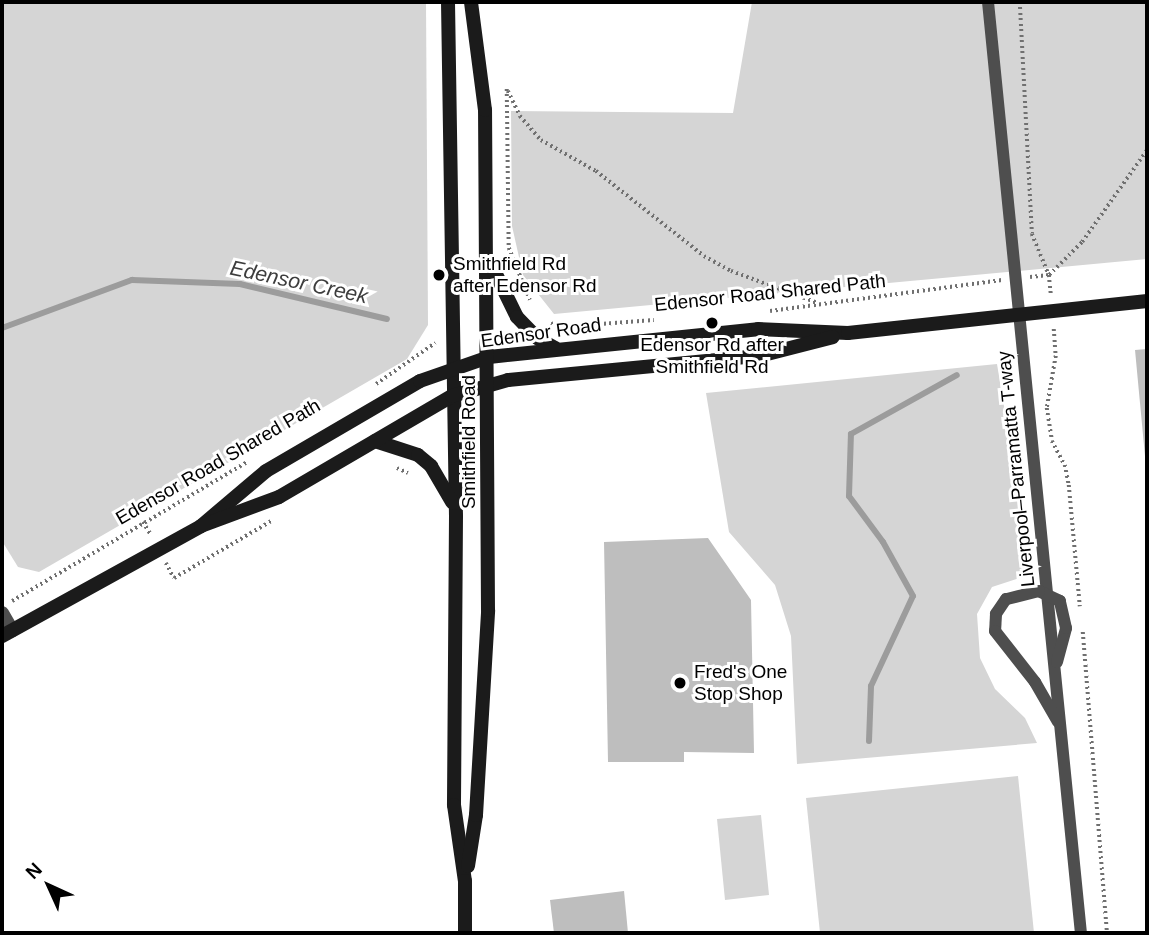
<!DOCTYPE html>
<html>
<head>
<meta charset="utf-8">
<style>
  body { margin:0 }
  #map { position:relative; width:1149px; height:935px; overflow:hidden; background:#fff; font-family:Arial,sans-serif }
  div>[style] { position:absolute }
  .green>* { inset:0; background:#d5d5d5 }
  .stream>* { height:6px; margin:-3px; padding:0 3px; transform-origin:3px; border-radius:3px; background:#9c9c9c }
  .building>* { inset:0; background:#bebebe }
  .path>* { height:3.5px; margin-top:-1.75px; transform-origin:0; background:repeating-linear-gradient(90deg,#707070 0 2px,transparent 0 5.5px) }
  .lane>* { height:12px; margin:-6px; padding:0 6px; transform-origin:6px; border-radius:6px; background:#4e4e4e }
  .street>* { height:14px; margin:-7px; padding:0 7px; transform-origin:7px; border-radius:7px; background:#4e4e4e }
  .secondary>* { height:14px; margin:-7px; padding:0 7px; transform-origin:7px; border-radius:7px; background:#1b1b1b }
  .dots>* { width:19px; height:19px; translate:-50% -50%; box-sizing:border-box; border:4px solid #fff; border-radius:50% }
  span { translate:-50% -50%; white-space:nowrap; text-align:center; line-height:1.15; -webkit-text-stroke:6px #fff; paint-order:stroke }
  .poi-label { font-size:19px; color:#000 }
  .left { translate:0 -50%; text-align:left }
  .street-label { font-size:19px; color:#000 }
  .water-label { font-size:21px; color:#3d3d3d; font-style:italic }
  .frame { position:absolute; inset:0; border:4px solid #000; pointer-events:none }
  .north { position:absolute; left:14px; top:851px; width:70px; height:70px; -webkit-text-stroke:5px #fff; paint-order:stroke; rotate:315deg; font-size:19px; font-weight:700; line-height:28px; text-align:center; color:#000 }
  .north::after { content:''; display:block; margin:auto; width:24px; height:32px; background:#000; clip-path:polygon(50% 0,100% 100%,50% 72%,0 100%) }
</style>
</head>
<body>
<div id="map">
  <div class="green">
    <i style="clip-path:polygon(2px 2px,426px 2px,428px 325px,407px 359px,39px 572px,18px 567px,2px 541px)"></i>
    <i style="clip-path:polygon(752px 2px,1147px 2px,1147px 259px,554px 314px,523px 275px,512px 226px,511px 111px,733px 113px)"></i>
    <i style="clip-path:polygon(997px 364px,1032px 574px,992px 587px,977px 614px,980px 658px,995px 689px,1025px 718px,1037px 743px,797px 764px,791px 636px,775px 585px,729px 532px,706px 393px)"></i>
    <i style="clip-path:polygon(1018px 776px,1034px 933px,820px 933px,806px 798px)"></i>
    <i style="clip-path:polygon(761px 815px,769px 895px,725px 900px,717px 819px)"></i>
  </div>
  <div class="stream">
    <i style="left:2px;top:328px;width:139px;rotate:-20.3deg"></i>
    <i style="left:132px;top:280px;width:108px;rotate:2.1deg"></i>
    <i style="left:240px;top:284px;width:151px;rotate:13.4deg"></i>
    <i style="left:869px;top:741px;width:55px;rotate:-87.9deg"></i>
    <i style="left:871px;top:686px;width:99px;rotate:-65deg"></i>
    <i style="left:913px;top:596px;width:62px;rotate:-119.1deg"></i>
    <i style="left:883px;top:542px;width:57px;rotate:-126.5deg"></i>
    <i style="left:849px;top:496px;width:62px;rotate:-88.2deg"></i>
    <i style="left:851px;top:434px;width:121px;rotate:-29.1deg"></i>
  </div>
  <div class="building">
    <i style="clip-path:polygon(1147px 349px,1147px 456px,1145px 456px,1135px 350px)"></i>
    <i style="clip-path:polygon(708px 538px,751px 600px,754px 753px,684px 752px,684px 762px,608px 762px,604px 542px)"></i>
    <i style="clip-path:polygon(624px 891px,628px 933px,554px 933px,550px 900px)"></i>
  </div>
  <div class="path">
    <i style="left:1020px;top:2px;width:232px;rotate:87deg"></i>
    <i style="left:1032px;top:234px;width:44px;rotate:67.5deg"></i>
    <i style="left:1049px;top:275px;width:19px;rotate:84deg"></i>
    <i style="left:507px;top:89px;width:159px;rotate:89.3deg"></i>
    <i style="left:509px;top:248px;width:56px;rotate:68deg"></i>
    <i style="left:508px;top:91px;width:28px;rotate:64deg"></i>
    <i style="left:520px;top:116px;width:32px;rotate:49deg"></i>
    <i style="left:541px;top:140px;width:63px;rotate:29.4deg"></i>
    <i style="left:596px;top:171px;width:137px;rotate:38.2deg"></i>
    <i style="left:704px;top:256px;width:31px;rotate:29deg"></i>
    <i style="left:731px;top:271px;width:93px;rotate:20.2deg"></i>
    <i style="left:1049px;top:275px;width:47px;rotate:-45deg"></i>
    <i style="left:1082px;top:242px;width:113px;rotate:-54.8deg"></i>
    <i style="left:1030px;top:277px;width:19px;rotate:-6deg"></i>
    <i style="left:770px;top:311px;width:234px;rotate:-7.6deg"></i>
    <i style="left:551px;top:323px;width:10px;rotate:24deg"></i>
    <i style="left:560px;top:327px;width:94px;rotate:-4.3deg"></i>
    <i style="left:1054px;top:329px;width:27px;rotate:86deg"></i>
    <i style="left:1056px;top:356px;width:53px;rotate:99.8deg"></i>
    <i style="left:1047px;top:408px;width:33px;rotate:81deg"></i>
    <i style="left:1052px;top:441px;width:27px;rotate:62deg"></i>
    <i style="left:1065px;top:465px;width:20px;rotate:79deg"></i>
    <i style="left:1069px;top:485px;width:122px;rotate:84.8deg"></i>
    <i style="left:376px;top:384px;width:72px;rotate:-34.8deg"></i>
    <i style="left:397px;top:468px;width:12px;rotate:24deg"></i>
    <i style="left:143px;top:522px;width:15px;rotate:58deg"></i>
    <i style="left:166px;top:563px;width:17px;rotate:62deg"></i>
    <i style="left:174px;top:578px;width:113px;rotate:-30.4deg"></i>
    <i style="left:12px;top:601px;width:273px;rotate:-30.6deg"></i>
    <i style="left:1083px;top:632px;width:302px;rotate:85.4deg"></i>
  </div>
  <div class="lane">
    <i style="left:988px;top:2px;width:936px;rotate:84.3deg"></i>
    <i style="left:1057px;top:662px;width:35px;rotate:-75deg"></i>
    <i style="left:1066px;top:628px;width:28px;rotate:-103deg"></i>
    <i style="left:1060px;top:601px;width:23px;rotate:-155deg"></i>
    <i style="left:1039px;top:591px;width:34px;rotate:166deg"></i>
    <i style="left:1006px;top:599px;width:18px;rotate:124deg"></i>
    <i style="left:996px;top:614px;width:17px;rotate:93deg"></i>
    <i style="left:995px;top:631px;width:65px;rotate:51.9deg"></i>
    <i style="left:1035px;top:682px;width:46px;rotate:60.1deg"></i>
  </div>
  <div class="street">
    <i style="left:2px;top:613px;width:20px;rotate:60deg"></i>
  </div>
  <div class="secondary">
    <i style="left:448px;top:2px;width:514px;rotate:89.11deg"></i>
    <i style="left:456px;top:516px;width:289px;rotate:90.4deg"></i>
    <i style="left:454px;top:805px;width:77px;rotate:81.8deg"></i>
    <i style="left:465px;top:881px;width:52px;rotate:90deg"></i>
    <i style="left:491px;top:264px;width:59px;rotate:63.9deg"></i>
    <i style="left:517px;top:317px;width:29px;rotate:46deg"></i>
    <i style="left:537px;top:338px;width:21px;rotate:29deg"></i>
    <i style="left:375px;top:441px;width:45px;rotate:18deg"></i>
    <i style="left:418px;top:455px;width:17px;rotate:40deg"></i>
    <i style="left:431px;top:466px;width:42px;rotate:59.7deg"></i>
    <i style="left:201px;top:526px;width:85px;rotate:-40.2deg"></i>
    <i style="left:266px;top:471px;width:178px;rotate:-30.3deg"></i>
    <i style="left:420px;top:381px;width:73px;rotate:-19.2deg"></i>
    <i style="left:489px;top:357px;width:270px;rotate:-5.9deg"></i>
    <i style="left:758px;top:329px;width:90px;rotate:2.5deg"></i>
    <i style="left:848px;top:333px;width:301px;rotate:-6.1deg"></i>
    <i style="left:2px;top:636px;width:227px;rotate:-28.9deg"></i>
    <i style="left:201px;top:526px;width:83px;rotate:-20.4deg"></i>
    <i style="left:279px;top:497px;width:200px;rotate:-30.3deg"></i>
    <i style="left:452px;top:396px;width:58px;rotate:-15.9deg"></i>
    <i style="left:508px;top:380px;width:252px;rotate:-5.5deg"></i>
    <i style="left:759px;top:356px;width:76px;rotate:-14.4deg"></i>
    <i style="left:468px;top:866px;width:52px;rotate:-81.1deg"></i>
    <i style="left:476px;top:815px;width:205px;rotate:-86.6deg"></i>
    <i style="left:488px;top:610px;width:500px;rotate:-90.34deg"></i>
    <i style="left:485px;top:110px;width:109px;rotate:-97.4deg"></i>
  </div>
  <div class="dots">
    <i style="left:439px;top:275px;background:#000"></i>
    <i style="left:712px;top:323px;background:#000"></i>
    <i style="left:680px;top:683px;background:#000"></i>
  </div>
  <div class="poi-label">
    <span class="left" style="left:453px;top:275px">Smithfield Rd<br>after Edensor Rd</span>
    <span style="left:712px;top:356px">Edensor Rd after<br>Smithfield Rd</span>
    <span class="left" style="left:694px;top:683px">Fred's One<br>Stop Shop</span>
  </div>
  <div class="street-label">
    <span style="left:770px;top:293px;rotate:-6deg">Edensor Road Shared Path</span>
    <span style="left:541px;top:333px;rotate:-8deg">Edensor Road</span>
    <span style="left:469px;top:442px;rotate:-90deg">Smithfield Road</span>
    <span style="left:218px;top:462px;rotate:-30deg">Edensor Road Shared Path</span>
    <span style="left:1016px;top:469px;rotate:-96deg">Liverpool–Parramatta T-way</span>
  </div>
  <div class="water-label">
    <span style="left:299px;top:282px;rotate:12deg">Edensor Creek</span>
  </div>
  <div class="frame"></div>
  <div class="north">N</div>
</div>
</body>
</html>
